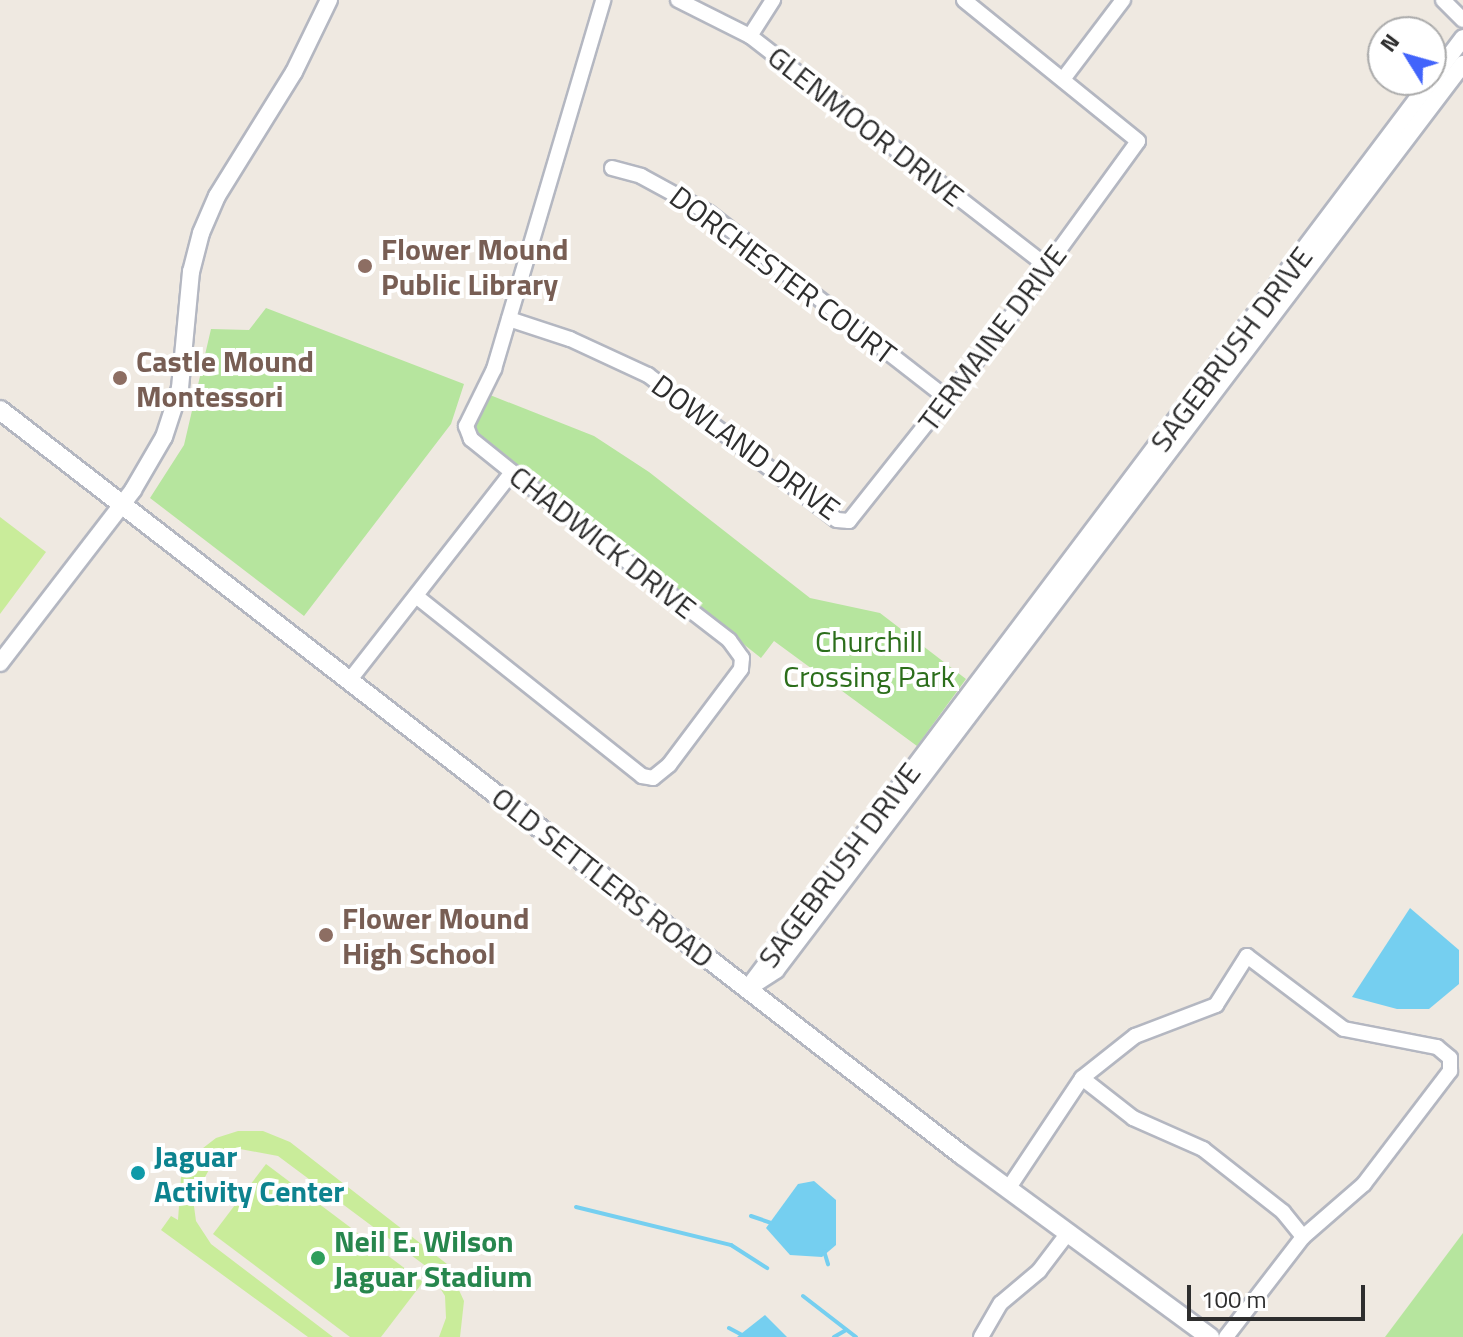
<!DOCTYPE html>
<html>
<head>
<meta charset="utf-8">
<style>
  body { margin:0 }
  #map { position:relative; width:1463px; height:1337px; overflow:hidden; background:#efe9e1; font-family:"Titillium Web",sans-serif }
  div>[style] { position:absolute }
  .green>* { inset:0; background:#b6e59e }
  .pitch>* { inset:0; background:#c9ec9a }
  .water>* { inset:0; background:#75cff0 }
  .stream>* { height:4px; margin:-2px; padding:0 2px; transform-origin:2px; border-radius:2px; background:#75cff0 }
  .roads { filter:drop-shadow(2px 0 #b4b7c1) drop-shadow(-2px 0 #b4b7c1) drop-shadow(0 2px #b4b7c1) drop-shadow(0 -2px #b4b7c1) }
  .minor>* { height:14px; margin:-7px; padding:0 7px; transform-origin:7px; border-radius:7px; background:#fff }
  .tertiary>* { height:16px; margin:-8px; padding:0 8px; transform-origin:8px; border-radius:8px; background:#fff }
  .secondary>* { height:18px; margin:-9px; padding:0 9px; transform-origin:9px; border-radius:9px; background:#fff }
  .dots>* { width:22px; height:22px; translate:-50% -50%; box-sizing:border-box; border:4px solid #fff; border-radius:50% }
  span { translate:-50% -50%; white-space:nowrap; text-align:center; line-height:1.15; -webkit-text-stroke:8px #fff; paint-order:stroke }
  .street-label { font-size:30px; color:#2e2e2e }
  .education-label { font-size:30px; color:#785e54; font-weight:700 }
  .left { translate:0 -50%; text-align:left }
  .park-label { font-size:30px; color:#2c6e1b }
  .culture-label { font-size:30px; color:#0d838f; font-weight:700 }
  .leisure-label { font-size:30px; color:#27864d; font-weight:700 }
  .north { position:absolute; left:1367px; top:16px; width:80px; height:80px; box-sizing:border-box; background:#fff; border:2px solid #ababab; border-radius:50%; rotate:307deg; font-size:22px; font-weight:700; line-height:32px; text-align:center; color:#2e2e2e }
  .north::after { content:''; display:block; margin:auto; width:28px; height:36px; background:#4264fb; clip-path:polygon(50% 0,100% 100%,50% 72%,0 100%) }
  .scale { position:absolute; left:1187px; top:1285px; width:178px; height:36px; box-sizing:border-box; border:4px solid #2e2e2e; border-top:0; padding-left:10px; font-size:24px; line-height:28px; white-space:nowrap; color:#2e2e2e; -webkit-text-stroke:6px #fff; paint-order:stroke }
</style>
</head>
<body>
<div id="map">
  <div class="green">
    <i style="clip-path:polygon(266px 308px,464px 384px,451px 424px,304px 616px,150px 498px,184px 445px,211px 329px,249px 330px)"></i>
    <i style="clip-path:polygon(490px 395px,594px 436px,649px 472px,810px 598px,880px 613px,966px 679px,917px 746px,774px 641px,761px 658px,472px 428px)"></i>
    <i style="clip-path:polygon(1463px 1233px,1463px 1337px,1385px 1337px)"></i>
  </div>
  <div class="pitch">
    <i style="clip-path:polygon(0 517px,46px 552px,0 614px)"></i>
    <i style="clip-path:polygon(238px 1131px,263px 1131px,290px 1142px,447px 1264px,464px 1301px,460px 1337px,439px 1337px,446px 1318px,445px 1296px,427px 1267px,278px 1156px,240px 1149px,211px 1166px,193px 1199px,196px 1221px,211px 1244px,333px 1337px,308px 1337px,161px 1230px,171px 1216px,178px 1220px,181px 1177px,194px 1155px,216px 1138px)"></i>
    <i style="clip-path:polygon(266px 1164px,423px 1282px,381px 1337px,350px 1337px,213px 1234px)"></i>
  </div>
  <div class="water">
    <i style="clip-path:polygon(1410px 908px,1459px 950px,1459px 984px,1429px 1009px,1397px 1009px,1352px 997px)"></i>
    <i style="clip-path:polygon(814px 1181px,836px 1200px,836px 1245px,822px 1257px,790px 1255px,766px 1228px,798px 1184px)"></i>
    <i style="clip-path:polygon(765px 1315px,787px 1337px,737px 1337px)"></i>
  </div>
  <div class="stream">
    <i style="left:576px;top:1207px;width:160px;rotate:13.8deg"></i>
    <i style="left:731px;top:1245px;width:43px;rotate:32.6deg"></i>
    <i style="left:751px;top:1216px;width:21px;rotate:19deg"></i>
    <i style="left:824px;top:1251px;width:14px;rotate:73deg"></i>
    <i style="left:803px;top:1296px;width:67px;rotate:37.7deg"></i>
    <i style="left:729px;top:1328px;width:19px;rotate:28deg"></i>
    <i style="left:834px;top:1337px;width:14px;rotate:-30deg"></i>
  </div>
  <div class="roads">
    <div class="minor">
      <i style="left:678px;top:0;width:80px;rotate:26.6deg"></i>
      <i style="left:750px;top:36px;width:375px;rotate:37.8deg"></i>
      <i style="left:1443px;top:0;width:28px;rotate:45deg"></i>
      <i style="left:750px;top:36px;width:43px;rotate:-57.4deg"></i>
      <i style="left:1064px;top:78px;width:98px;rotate:-52.9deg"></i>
      <i style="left:612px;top:168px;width:30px;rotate:15deg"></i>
      <i style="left:641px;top:176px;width:77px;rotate:28.6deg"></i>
      <i style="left:709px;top:213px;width:301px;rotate:37.9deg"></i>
      <i style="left:509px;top:319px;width:64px;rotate:18.2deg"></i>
      <i style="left:570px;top:339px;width:86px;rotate:24.8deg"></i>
      <i style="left:648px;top:375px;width:238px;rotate:37.5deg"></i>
      <i style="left:837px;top:520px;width:12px;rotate:5deg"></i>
      <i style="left:849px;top:521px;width:239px;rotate:-51.5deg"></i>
      <i style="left:998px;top:334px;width:238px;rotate:-54deg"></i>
      <i style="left:1138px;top:141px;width:224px;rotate:-141deg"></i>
      <i style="left:416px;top:596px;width:289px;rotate:38.5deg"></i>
      <i style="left:642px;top:776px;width:11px;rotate:10deg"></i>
      <i style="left:653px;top:778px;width:21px;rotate:-39deg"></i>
      <i style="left:669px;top:765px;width:120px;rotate:-53.1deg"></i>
      <i style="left:741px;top:669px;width:11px;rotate:-85deg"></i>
      <i style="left:742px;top:658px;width:22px;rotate:-126deg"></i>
      <i style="left:729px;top:640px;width:274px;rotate:-142.3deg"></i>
      <i style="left:512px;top:472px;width:53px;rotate:-141.2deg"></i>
      <i style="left:471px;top:439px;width:14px;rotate:-111deg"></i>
      <i style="left:466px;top:426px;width:64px;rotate:-63.8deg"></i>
      <i style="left:494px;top:369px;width:385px;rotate:-73.5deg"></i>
      <i style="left:349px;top:681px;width:265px;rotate:-52deg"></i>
      <i style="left:1082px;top:1078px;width:65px;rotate:38.1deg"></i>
      <i style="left:1133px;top:1118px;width:77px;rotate:23.9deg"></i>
      <i style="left:1203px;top:1149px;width:102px;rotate:38.2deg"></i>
      <i style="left:1283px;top:1212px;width:32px;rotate:51deg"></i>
      <i style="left:1008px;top:1189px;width:133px;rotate:-56.3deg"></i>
      <i style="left:1082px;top:1078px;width:68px;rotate:-38.4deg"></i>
      <i style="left:1135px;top:1036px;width:87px;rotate:-20.9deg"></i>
      <i style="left:1216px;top:1005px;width:58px;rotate:-57.7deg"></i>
      <i style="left:1247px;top:956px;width:121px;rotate:37deg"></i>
      <i style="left:1344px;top:1029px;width:95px;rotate:11deg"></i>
      <i style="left:1437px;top:1047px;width:17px;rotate:40deg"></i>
      <i style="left:1450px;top:1058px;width:13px;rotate:90deg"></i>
      <i style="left:1450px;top:1071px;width:142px;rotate:127.3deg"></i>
      <i style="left:1364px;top:1184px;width:81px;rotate:139deg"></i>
      <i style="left:1303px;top:1237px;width:126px;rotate:127.6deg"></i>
      <i style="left:981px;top:1337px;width:39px;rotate:-60deg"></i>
      <i style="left:1001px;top:1303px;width:50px;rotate:-40.1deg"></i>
      <i style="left:1039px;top:1271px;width:48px;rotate:-52.7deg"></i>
    </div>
    <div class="tertiary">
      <i style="left:0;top:663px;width:218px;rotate:-52.4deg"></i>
      <i style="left:133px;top:490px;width:61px;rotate:-59.7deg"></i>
      <i style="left:164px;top:437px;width:52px;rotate:-71.9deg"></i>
      <i style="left:180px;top:388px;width:117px;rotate:-84.6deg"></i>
      <i style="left:191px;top:272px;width:40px;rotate:-75.6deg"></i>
      <i style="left:201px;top:233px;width:40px;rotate:-66.6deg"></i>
      <i style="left:217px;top:196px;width:146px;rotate:-58.2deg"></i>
      <i style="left:294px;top:72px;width:80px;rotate:-64.1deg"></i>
      <i style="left:753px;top:985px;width:27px;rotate:-33deg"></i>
      <i style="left:776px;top:970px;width:1137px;rotate:-52.83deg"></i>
      <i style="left:748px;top:988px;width:1189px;rotate:-53.03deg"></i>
    </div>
    <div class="secondary">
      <i style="left:0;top:410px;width:1217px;rotate:37.76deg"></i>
      <i style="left:962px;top:1155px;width:308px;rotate:36.3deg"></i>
    </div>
  </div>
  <div class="dots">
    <i style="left:365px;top:266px;background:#8d6e63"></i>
    <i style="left:120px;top:378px;background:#8d6e63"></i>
    <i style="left:326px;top:935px;background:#8d6e63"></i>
    <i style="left:138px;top:1173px;background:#0f9aa8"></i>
    <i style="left:318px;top:1258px;background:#2e9e5b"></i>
  </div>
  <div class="street-label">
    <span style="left:866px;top:126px;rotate:38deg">GLENMOOR DRIVE</span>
    <span style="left:783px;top:275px;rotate:37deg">DORCHESTER COURT</span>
    <span style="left:992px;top:338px;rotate:-53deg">TERMAINE DRIVE</span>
    <span style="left:1231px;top:349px;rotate:-53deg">SAGEBRUSH DRIVE</span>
    <span style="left:746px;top:447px;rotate:36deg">DOWLAND DRIVE</span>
    <span style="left:603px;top:542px;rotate:38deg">CHADWICK DRIVE</span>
    <span style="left:839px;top:865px;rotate:-53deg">SAGEBRUSH DRIVE</span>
    <span style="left:603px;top:877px;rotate:38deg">OLD SETTLERS ROAD</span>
  </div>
  <div class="education-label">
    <span class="left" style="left:381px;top:266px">Flower Mound<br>Public Library</span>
    <span class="left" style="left:136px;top:378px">Castle Mound<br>Montessori</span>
    <span class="left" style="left:342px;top:935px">Flower Mound<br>High School</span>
  </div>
  <div class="park-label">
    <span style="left:869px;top:658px">Churchill<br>Crossing Park</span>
  </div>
  <div class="culture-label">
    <span class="left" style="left:154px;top:1173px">Jaguar<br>Activity Center</span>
  </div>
  <div class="leisure-label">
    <span class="left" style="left:334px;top:1258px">Neil E. Wilson<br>Jaguar Stadium</span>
  </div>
  <div class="north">N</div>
  <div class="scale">100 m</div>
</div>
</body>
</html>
